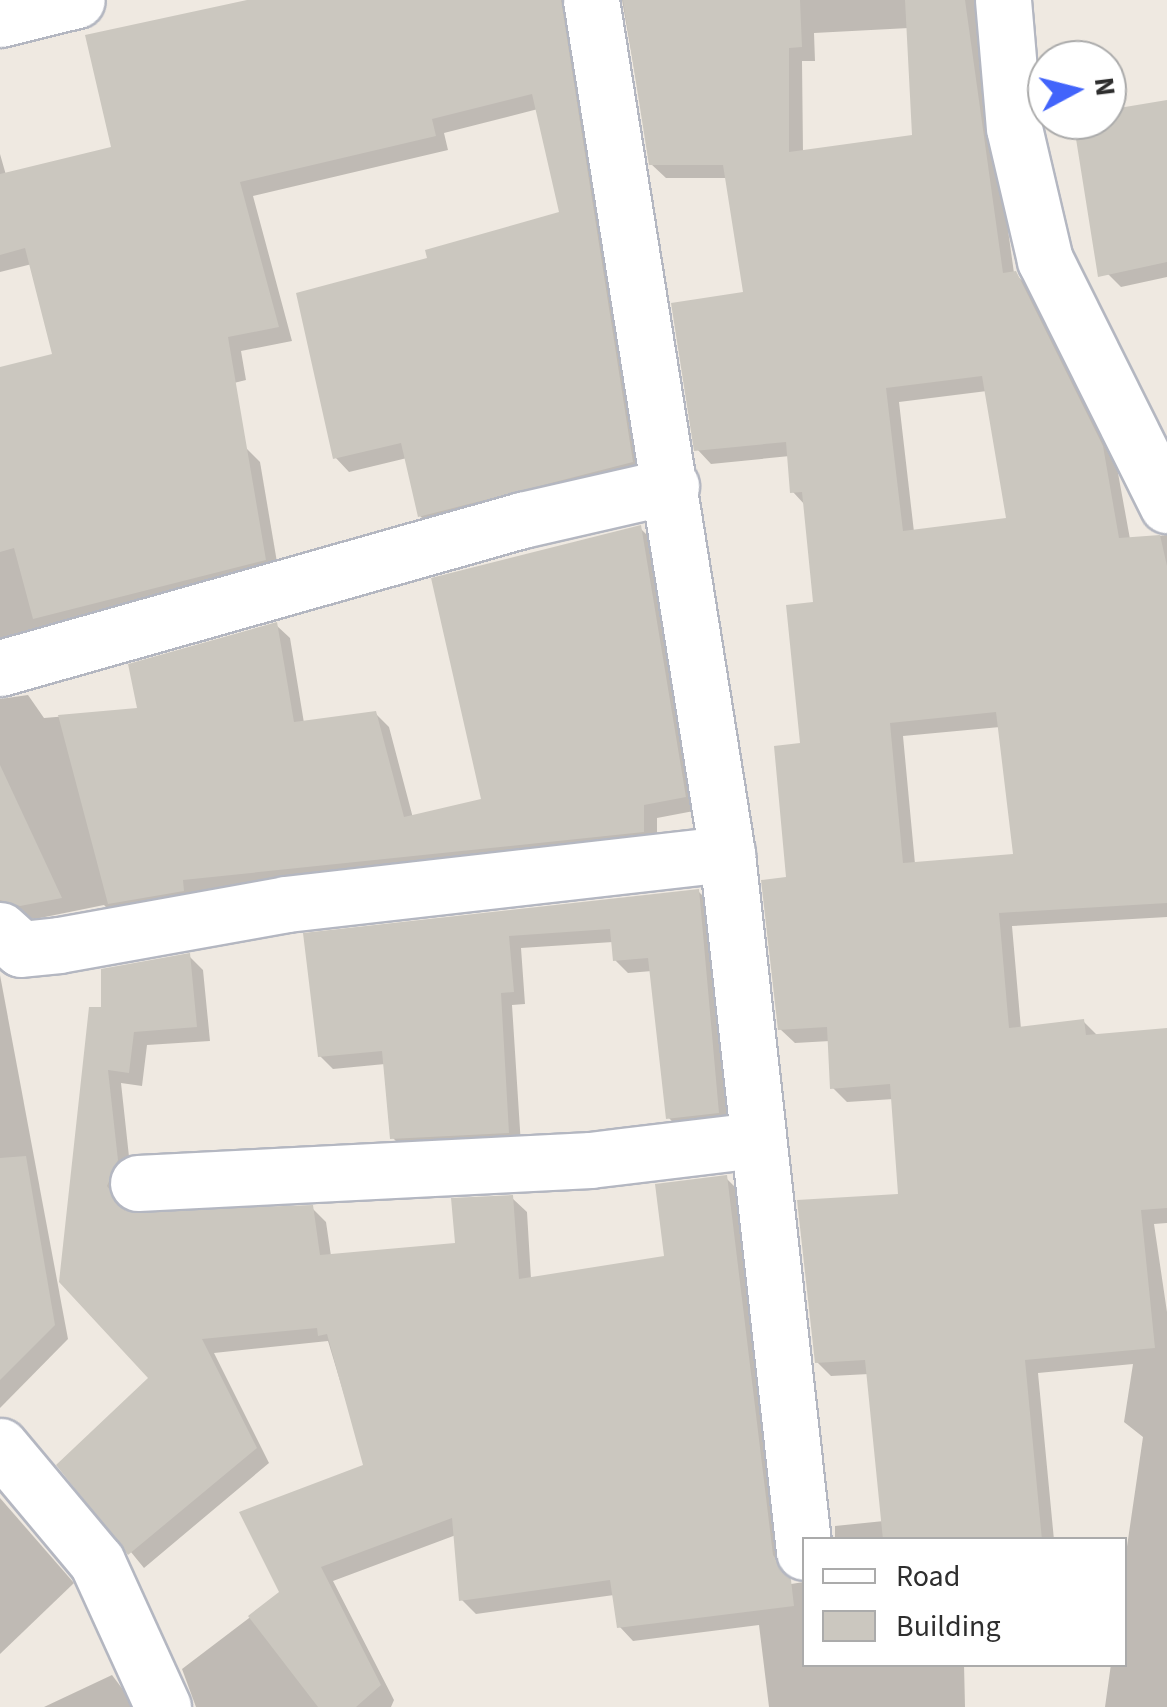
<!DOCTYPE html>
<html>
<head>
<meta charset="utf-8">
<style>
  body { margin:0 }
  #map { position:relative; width:1167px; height:1707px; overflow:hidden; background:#efe9e1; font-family:"Source Sans 3",sans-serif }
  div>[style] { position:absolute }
  .shadow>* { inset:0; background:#0003 }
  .building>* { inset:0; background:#cbc7bf }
  .roads { filter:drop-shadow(2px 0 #b4b7c1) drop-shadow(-2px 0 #b4b7c1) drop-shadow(0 2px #b4b7c1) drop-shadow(0 -2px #b4b7c1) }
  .minor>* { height:55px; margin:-27.5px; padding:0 27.5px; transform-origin:27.5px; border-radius:27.5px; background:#fff }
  span { translate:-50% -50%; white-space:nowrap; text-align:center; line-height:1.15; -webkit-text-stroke:9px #fff; paint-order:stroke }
  .legend { position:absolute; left:802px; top:1537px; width:325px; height:130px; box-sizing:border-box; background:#fff; border:2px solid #ababab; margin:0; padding:12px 18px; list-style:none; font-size:30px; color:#2e2e2e }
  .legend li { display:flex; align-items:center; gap:20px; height:50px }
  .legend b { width:50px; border:2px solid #ababab }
  .north { position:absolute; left:1027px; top:40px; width:100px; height:100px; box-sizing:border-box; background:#fff; border:2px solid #ababab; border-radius:50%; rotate:83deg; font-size:28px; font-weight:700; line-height:40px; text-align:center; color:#2e2e2e }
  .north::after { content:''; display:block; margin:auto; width:35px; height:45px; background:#4264fb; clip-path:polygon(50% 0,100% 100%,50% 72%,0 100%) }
</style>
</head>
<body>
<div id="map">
  <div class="shadow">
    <i style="clip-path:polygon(259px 0,579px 0,646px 476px,434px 530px,420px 516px,407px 458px,349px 472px,335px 457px,430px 260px,562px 214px,538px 109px,444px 133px,448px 150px,253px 196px,292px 341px,241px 351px,246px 380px,0 441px,0 376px,55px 356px,32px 264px,0 272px,0 154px,6px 175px,114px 148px)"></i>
    <i style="clip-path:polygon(evenodd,622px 0,976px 0,1014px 273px,1030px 288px,1116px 462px,1130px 539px,1167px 535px,1167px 917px,1012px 926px,1021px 1029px,1083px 1021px,1098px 1036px,1167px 1031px,1167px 1223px,1154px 1224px,1167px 1312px,1167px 1707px,1105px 1707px,1111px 1664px,1124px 1664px,1124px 1567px,1143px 1437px,1124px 1422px,1133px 1364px,1038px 1373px,1054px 1540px,835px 1540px,835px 1526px,884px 1521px,869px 1374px,831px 1376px,817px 1362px,901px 1197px,894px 1099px,847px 1102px,833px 1088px,830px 1041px,795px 1043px,780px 1029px,815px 605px,805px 505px,793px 492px,790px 456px,711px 464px,697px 449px,746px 294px,728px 178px,666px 178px,651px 164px,622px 0,909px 28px,914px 137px,803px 153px,802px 61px,815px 61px,814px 33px,909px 28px,622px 0,987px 391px,1009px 520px,914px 532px,899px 402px,987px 391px,622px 0,1000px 727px,1016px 856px,915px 864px,903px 736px,1000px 727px)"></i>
    <i style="clip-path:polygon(1167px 108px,1167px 277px,1121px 287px,1108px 274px,1075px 120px)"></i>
    <i style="clip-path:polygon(246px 448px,260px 462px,279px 574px,0 656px,0 518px)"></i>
    <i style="clip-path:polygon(640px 528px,654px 542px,699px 810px,657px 818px,657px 845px,117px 918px,104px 905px,35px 919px,0 917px,0 699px,28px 695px,44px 718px,140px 710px,276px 625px,290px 638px,304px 723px,375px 713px,389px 727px,413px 818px,484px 801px)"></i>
    <i style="clip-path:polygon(698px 891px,711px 904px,731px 1125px,681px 1131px,669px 1118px,652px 971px,628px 973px,615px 960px,613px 942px,521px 948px,525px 1004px,512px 1005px,521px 1145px,406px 1151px,393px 1138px,385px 1064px,333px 1069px,320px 1056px,306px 936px)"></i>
    <i style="clip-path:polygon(189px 956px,203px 970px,210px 1041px,147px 1045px,142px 1086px,121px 1083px,131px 1175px,120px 1202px,128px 1214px,312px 1208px,326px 1222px,331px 1256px,458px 1245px,512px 1198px,527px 1212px,531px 1279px,667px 1258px,726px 1178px,740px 1192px,791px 1584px,804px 1582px,804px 1664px,964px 1664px,965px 1707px,769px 1707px,759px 1625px,633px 1641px,619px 1626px,614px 1595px,476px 1614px,462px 1600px,456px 1535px,333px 1581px,394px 1700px,391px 1707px,196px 1707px,182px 1669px,282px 1593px,366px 1467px,328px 1341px,214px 1353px,269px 1463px,144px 1568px,60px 1465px,152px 1379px,61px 1281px,103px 1009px)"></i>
    <i style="clip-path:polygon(0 975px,68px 1339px,0 1408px)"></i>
    <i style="clip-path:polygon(0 1498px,74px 1583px,0 1654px)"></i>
    <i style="clip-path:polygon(112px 1675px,136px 1707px,44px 1707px)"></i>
  </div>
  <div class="building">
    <i style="clip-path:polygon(247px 0,561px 0,633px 462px,418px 517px,401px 443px,333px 459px,296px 293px,427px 258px,425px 250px,559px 212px,532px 94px,432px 119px,436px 136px,240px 182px,279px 327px,228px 337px,266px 560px,33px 619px,14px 548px,0 552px,0 367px,52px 354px,25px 248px,0 255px,0 174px,111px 147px,85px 35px)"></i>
    <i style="clip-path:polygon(evenodd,623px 0,800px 0,802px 47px,789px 48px,789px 152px,912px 135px,905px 0,965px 0,1003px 273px,1016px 271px,1103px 446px,1119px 538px,1160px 535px,1167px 566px,1167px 903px,999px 913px,1009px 1028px,1084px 1019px,1086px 1035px,1167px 1028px,1167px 1208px,1141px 1210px,1155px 1348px,1025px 1360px,1042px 1540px,883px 1540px,865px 1360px,815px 1363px,797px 1200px,898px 1194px,890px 1084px,830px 1089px,827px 1027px,778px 1030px,761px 880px,786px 877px,774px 746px,800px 743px,786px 605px,813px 602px,802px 492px,790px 493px,786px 442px,694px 451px,671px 303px,743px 292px,723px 165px,649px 165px,623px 0,982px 376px,1006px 518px,903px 531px,886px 388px,982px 376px,623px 0,996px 712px,1013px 854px,903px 863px,890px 723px,996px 712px)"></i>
    <i style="clip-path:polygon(1167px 100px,1167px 262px,1098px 277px,1073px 120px,1107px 120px,1107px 110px)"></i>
    <i style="clip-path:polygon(641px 525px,686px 797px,644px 805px,644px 832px,183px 880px,184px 891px,108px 904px,58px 715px,137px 708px,128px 664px,277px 622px,294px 722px,376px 711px,404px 817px,481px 799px,431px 578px)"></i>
    <i style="clip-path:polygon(0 765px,62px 898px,20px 906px,0 900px)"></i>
    <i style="clip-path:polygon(699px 889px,719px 1113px,666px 1119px,648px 958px,613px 961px,610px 929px,509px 936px,514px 992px,501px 993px,509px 1133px,390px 1139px,382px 1051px,318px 1057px,303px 933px)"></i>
    <i style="clip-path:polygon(190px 953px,197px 1027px,134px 1032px,129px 1073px,108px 1070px,118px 1160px,107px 1186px,125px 1211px,313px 1205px,320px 1255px,455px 1243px,451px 1198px,513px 1195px,519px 1279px,664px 1256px,655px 1184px,727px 1175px,773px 1555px,791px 1580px,794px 1606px,617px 1628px,610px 1580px,459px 1601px,452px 1518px,321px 1567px,381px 1685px,356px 1707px,318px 1707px,248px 1616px,279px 1592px,239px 1512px,363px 1465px,327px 1334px,318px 1336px,317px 1328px,202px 1339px,257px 1448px,128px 1555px,56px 1465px,148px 1378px,59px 1282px,89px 1007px,101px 1007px,101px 969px)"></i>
    <i style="clip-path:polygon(26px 1156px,55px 1325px,0 1380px,0 1158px)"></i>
  </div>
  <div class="roads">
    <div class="minor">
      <i style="left:591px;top:0;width:865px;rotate:80.95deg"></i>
      <i style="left:727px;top:854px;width:702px;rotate:83.7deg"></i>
      <i style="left:1003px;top:0;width:128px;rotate:85.1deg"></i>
      <i style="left:1014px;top:128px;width:136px;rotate:76.8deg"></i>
      <i style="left:1045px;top:260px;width:274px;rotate:63.5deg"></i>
      <i style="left:0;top:19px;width:79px;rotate:-13.9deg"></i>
      <i style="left:0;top:668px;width:543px;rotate:-15.83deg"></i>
      <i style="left:522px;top:520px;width:153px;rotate:-12.9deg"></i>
      <i style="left:0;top:930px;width:28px;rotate:42deg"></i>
      <i style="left:21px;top:949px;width:38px;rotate:-6deg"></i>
      <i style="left:59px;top:945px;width:231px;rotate:-10.2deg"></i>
      <i style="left:286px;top:904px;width:444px;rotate:-6.5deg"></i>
      <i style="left:138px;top:1183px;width:453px;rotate:-2.9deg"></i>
      <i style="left:590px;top:1160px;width:167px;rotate:-6.9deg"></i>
      <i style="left:0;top:1446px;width:151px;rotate:50.1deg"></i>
      <i style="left:97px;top:1562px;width:159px;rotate:65.5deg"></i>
    </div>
  </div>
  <ul class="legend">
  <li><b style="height:12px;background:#fff"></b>Road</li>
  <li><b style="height:28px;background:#cbc7bf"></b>Building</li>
  </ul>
  <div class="north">N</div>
</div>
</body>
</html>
